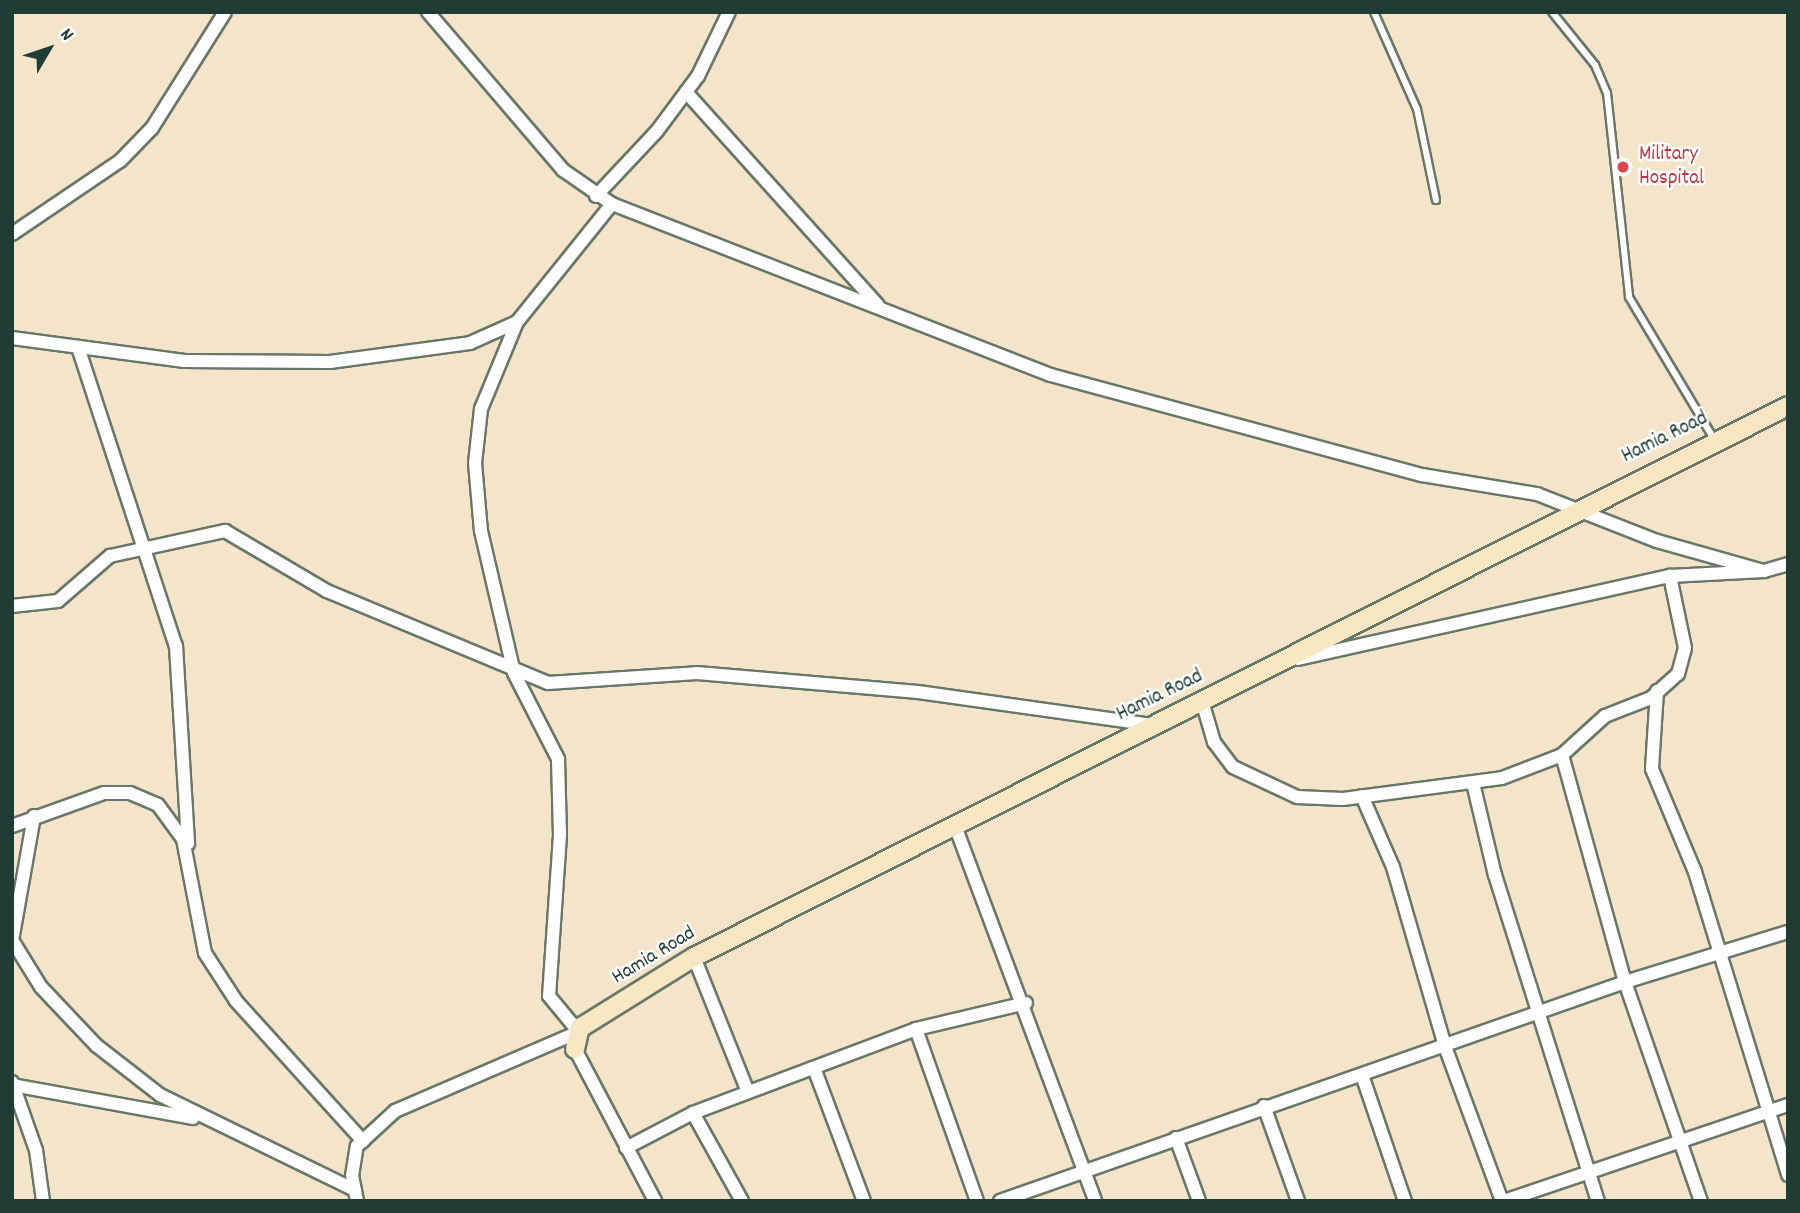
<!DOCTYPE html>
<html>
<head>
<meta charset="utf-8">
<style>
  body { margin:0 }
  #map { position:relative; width:1800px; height:1213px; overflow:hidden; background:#f3e4ca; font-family:Dekko,sans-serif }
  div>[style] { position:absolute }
  .roads { filter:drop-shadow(2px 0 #697768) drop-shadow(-2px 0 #697768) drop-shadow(0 2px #697768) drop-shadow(0 -2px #697768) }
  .lane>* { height:6px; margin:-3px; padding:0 3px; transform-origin:3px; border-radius:3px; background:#fff }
  .street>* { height:12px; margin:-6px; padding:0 6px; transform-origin:6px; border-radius:6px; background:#fff }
  .secondary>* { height:18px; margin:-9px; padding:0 9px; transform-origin:9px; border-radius:9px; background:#f7e8c3 }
  .dots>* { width:19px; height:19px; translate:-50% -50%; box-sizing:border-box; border:4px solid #fff; border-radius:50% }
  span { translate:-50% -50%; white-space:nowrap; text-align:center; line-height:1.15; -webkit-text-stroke:5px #fff; paint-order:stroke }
  .health-label { font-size:21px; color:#be3a42 }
  .left { translate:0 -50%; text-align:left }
  .street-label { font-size:21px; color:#1f3d34 }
  .frame { position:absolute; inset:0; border:14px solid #1f3d34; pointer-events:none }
  .north { position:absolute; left:14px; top:14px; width:70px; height:70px; -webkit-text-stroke:5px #fff; paint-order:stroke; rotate:51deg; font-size:19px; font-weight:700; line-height:28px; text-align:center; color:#1f3d34 }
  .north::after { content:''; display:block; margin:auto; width:24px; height:32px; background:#1f3d34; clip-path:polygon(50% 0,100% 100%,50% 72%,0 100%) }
</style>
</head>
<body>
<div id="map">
  <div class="roads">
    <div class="lane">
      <i style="left:1374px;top:12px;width:106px;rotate:66.1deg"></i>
      <i style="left:1417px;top:109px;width:93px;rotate:78.2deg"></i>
      <i style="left:1552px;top:12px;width:68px;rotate:50.9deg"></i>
      <i style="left:1595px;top:65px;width:30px;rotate:67deg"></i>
      <i style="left:1607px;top:93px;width:205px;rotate:83.8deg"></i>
      <i style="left:1629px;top:297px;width:165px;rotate:59.1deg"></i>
    </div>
    <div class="street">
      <i style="left:428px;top:12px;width:208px;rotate:49.5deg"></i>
      <i style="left:563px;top:170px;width:60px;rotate:34.8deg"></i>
      <i style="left:612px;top:204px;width:471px;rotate:21.3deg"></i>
      <i style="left:1051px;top:375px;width:384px;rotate:15.1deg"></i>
      <i style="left:1422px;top:475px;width:117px;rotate:9.4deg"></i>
      <i style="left:1537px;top:494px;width:129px;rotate:21.4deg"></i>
      <i style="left:1657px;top:541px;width:111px;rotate:15.7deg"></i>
      <i style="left:686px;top:92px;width:287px;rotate:48deg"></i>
      <i style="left:596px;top:196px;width:89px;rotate:-46.8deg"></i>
      <i style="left:657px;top:131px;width:69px;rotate:-53.3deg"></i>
      <i style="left:698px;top:76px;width:71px;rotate:-64.2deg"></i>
      <i style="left:12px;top:234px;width:130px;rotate:-34.1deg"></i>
      <i style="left:120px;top:161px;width:46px;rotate:-45.9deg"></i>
      <i style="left:152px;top:128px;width:137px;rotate:-57.8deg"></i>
      <i style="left:517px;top:322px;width:94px;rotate:112.5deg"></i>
      <i style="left:481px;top:409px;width:54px;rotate:96.3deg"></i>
      <i style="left:475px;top:463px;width:68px;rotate:85deg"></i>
      <i style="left:481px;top:531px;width:146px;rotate:76.9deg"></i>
      <i style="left:514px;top:673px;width:97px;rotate:62.9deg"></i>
      <i style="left:558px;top:759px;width:76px;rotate:88.5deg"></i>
      <i style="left:560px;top:835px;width:161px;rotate:93.9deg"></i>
      <i style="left:549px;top:996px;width:45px;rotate:50.4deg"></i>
      <i style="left:12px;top:338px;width:174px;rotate:7.6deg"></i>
      <i style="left:184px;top:361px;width:146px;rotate:0.4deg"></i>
      <i style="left:330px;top:362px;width:141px;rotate:-7.7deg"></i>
      <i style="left:470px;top:343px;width:51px;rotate:-24.1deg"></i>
      <i style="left:517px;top:322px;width:151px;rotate:-51.2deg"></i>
      <i style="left:78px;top:347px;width:315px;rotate:71.9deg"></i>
      <i style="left:176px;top:646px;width:198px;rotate:86.5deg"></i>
      <i style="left:12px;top:606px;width:46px;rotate:-6.2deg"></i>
      <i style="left:58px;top:601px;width:69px;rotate:-40.9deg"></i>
      <i style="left:110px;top:556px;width:118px;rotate:-12.3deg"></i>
      <i style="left:225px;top:531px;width:118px;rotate:30.5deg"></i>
      <i style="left:327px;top:591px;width:239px;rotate:22.6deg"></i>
      <i style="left:548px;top:683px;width:149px;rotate:-3.8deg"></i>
      <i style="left:697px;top:673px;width:222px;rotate:4.9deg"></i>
      <i style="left:918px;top:692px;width:238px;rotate:8deg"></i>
      <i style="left:1298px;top:659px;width:381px;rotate:-12.6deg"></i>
      <i style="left:1670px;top:576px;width:94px;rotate:-3deg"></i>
      <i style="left:1764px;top:571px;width:25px;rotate:-16deg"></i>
      <i style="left:1657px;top:691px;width:78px;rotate:93.7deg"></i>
      <i style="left:1652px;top:769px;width:112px;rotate:67.3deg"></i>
      <i style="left:1695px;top:872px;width:317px;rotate:72.9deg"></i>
      <i style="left:1202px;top:701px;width:43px;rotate:73.7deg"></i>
      <i style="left:1214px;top:742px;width:31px;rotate:53deg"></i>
      <i style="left:1233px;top:767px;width:71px;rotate:25.1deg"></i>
      <i style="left:1297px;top:797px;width:46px;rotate:2.5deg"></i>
      <i style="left:1343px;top:799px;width:160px;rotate:-7.5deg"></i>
      <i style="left:1502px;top:778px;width:64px;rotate:-21deg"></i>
      <i style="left:1562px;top:755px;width:58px;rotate:-42.2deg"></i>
      <i style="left:1605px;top:716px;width:49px;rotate:-21.4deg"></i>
      <i style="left:1651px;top:698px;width:36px;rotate:-42deg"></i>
      <i style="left:1678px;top:674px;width:27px;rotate:-75deg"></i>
      <i style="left:1685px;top:648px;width:74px;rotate:-101.8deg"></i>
      <i style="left:1562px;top:755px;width:236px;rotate:74.5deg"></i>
      <i style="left:1625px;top:982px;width:232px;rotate:70.9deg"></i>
      <i style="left:1473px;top:783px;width:95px;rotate:76.6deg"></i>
      <i style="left:1495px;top:875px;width:342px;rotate:72.5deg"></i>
      <i style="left:1362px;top:796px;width:77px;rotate:66.4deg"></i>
      <i style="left:1393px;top:867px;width:190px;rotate:73.8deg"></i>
      <i style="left:1446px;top:1049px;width:162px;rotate:69.8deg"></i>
      <i style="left:954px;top:823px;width:403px;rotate:69.5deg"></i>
      <i style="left:12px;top:826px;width:98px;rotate:-19.7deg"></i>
      <i style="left:104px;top:793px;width:26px"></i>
      <i style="left:130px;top:793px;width:30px;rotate:23deg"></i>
      <i style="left:158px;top:805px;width:42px;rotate:53.7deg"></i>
      <i style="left:183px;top:839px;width:116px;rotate:79.1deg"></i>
      <i style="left:205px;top:953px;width:57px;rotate:57.1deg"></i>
      <i style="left:236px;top:1001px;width:189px;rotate:47.8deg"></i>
      <i style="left:12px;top:940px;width:55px;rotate:58.3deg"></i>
      <i style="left:41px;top:987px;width:81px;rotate:46.5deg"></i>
      <i style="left:97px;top:1046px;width:80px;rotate:37.9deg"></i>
      <i style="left:160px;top:1095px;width:217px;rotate:26deg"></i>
      <i style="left:12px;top:941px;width:127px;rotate:-80deg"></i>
      <i style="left:694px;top:957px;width:145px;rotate:68.2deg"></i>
      <i style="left:916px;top:1029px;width:182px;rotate:70.5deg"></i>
      <i style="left:575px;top:1049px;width:172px;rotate:62.2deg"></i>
      <i style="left:814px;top:1068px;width:142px;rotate:69.4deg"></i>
      <i style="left:1362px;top:1075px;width:133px;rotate:71.2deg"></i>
      <i style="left:12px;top:1082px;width:72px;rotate:70.6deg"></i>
      <i style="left:36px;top:1150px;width:51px;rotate:82.2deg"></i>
      <i style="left:12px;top:1085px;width:184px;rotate:10.3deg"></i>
      <i style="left:1264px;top:1106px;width:101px;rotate:70.3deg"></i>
      <i style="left:693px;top:1113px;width:101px;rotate:60.9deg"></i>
      <i style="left:1176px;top:1138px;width:67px;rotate:69.9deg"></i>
      <i style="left:626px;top:1148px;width:76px;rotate:-27.6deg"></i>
      <i style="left:693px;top:1113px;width:238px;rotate:-20.6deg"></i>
      <i style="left:916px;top:1029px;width:113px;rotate:-13.3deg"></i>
      <i style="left:357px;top:1201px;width:25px;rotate:-101deg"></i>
      <i style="left:352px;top:1176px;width:30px;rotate:-81deg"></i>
      <i style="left:357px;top:1146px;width:52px;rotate:-42.6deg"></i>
      <i style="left:395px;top:1111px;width:197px;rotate:-23.3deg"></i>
      <i style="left:1000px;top:1201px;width:662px;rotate:-19.31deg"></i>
      <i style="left:1625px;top:982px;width:170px;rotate:-17.1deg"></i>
      <i style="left:1504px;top:1201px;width:300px;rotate:-18.7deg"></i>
    </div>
    <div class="secondary">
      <i style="left:575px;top:1049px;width:22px;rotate:-77deg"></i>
      <i style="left:580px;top:1028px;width:134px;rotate:-31.9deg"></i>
      <i style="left:694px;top:957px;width:1225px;rotate:-26.73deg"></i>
    </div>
  </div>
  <div class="dots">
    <i style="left:1623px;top:167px;background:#e0444e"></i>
  </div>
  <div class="health-label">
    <span class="left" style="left:1639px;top:167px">Military<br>Hospital</span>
  </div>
  <div class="street-label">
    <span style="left:1665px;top:438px;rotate:-26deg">Hamia Road</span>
    <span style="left:1160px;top:696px;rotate:-26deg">Hamia Road</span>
    <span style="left:654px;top:956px;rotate:-31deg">Hamia Road</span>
  </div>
  <div class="frame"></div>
  <div class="north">N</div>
</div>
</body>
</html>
